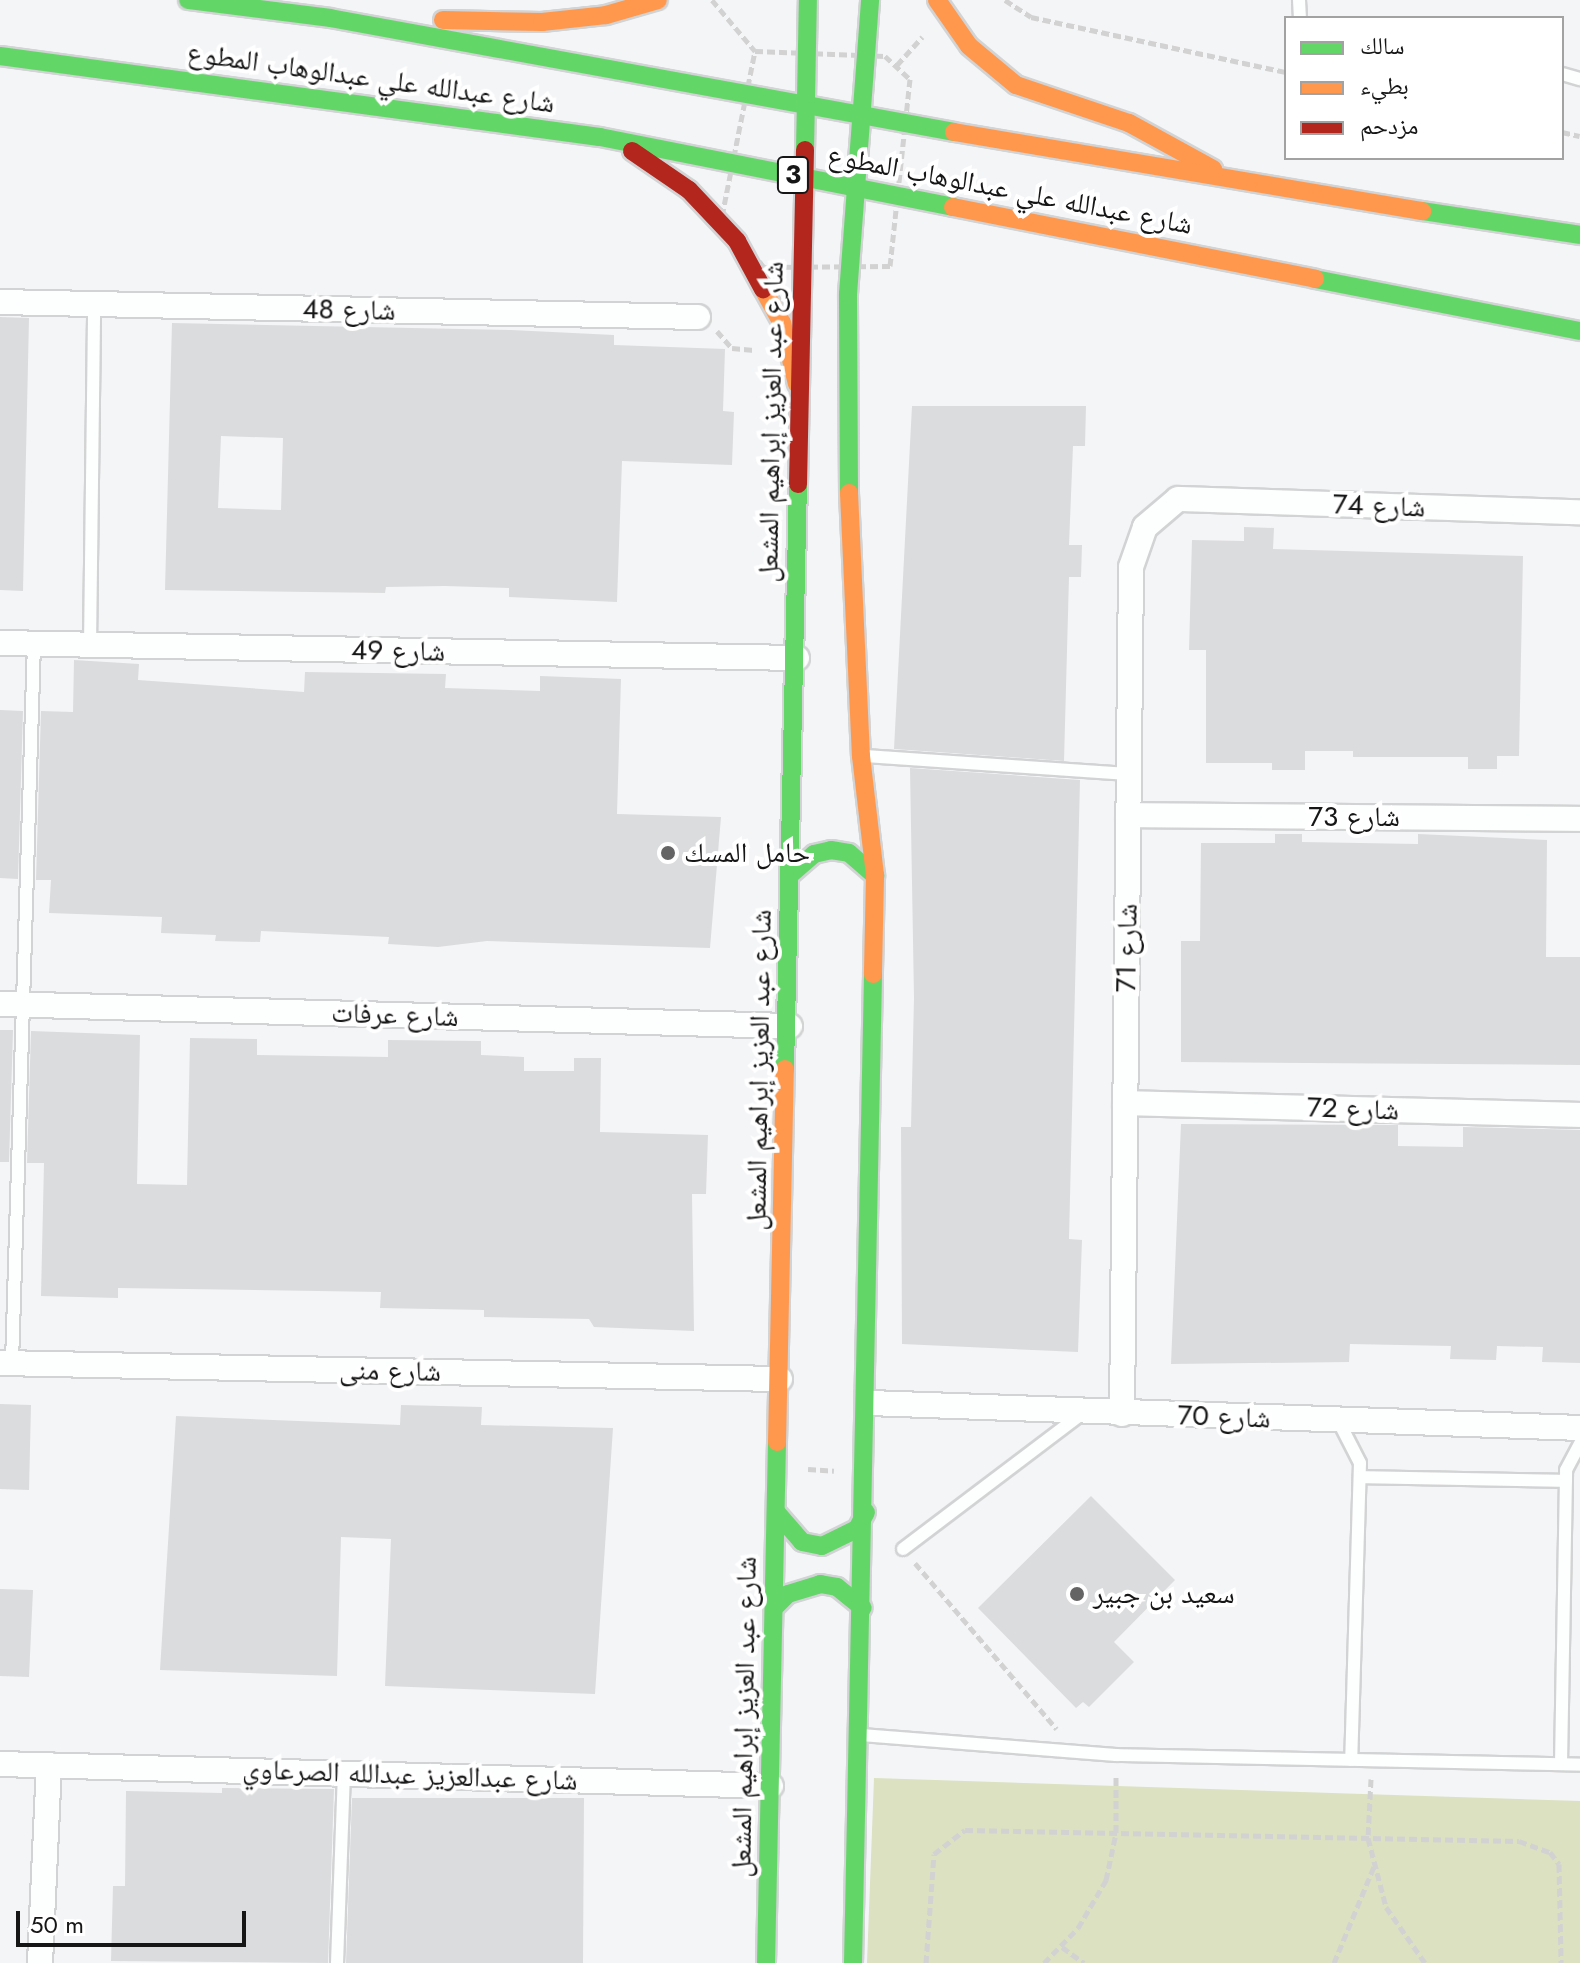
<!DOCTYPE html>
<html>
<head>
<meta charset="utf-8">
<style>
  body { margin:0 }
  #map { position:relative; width:1580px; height:1963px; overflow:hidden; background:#f4f5f7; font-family:Jost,"Noto Naskh Arabic",sans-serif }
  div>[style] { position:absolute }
  .green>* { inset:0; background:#dbe1c1 }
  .building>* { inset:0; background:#dbdcdd }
  .path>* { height:5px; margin-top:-2.5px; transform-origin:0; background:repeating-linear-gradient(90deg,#d2d2d2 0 8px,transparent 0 12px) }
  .roads { filter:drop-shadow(2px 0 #d2d3d4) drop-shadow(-2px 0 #d2d3d4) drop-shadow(0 2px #d2d3d4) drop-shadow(0 -2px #d2d3d4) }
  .lane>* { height:12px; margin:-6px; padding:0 6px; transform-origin:6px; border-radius:6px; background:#fdfefe }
  .street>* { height:24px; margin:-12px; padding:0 12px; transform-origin:12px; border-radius:12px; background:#fdfefe }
  .fast>* { height:18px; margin:-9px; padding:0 9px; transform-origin:9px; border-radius:9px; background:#63d668 }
  .slow>* { height:18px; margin:-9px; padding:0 9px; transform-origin:9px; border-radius:9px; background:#ff974d }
  .jam>* { height:18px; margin:-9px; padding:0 9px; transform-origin:9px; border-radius:9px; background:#b3261e }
  .dots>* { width:22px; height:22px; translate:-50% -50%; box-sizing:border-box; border:4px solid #fff; border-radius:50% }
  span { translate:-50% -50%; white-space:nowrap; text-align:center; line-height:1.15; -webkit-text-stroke:8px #fff; paint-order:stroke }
  .shield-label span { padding:2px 6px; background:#fff; border:2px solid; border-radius:6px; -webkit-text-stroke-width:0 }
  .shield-label { font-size:26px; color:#161617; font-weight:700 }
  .street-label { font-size:28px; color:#161617 }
  .poi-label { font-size:28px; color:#161617 }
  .left { translate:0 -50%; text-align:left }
  .legend { position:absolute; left:1284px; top:16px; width:280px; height:144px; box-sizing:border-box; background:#fff; border:2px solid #a2a2a2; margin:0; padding:10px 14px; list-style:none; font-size:24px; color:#161617 }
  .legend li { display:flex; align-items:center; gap:16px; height:40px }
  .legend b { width:40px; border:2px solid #a2a2a2 }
  .scale { position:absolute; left:16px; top:1911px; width:230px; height:36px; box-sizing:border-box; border:4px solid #161617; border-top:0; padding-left:10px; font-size:24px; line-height:28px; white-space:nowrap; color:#161617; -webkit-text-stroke:6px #fff; paint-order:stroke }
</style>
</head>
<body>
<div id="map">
  <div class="green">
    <i style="clip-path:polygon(874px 1778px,1580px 1801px,1580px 1963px,867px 1963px)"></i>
  </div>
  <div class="building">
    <i style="clip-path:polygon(0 317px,29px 318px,23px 591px,0 590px)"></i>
    <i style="clip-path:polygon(evenodd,172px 323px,511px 330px,614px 335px,614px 345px,725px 349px,723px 411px,734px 412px,732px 465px,622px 461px,617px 602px,509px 597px,509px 588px,445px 586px,386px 587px,385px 593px,165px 590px,172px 323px,221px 436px,283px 438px,281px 510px,218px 508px,221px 436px)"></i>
    <i style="clip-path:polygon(912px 406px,1086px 406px,1085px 446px,1073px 446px,1069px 545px,1082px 545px,1081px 577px,1069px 577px,1064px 761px,894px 749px)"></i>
    <i style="clip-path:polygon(1244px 527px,1274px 528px,1273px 549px,1523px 556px,1519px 756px,1497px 756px,1497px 769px,1468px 769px,1468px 757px,1353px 757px,1353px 751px,1305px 751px,1305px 770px,1272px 770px,1272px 763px,1206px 763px,1206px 650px,1189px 650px,1192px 540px,1244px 541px)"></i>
    <i style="clip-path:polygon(74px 660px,139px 664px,138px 680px,304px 692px,305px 672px,446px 674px,445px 688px,540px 691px,540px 676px,621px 679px,617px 814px,721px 817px,710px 948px,487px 941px,438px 947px,388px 944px,389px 937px,261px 931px,260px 942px,215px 941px,216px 935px,161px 933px,162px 917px,49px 913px,51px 880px,36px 880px,41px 711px,73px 712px)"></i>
    <i style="clip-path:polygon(0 710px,23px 711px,18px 879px,0 878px)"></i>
    <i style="clip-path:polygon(910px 768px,1080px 780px,1069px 1239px,1082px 1240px,1078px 1352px,902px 1344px,901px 1127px,911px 1127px,914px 998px)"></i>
    <i style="clip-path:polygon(1275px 834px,1302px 834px,1302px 842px,1418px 844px,1418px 834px,1547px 840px,1546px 957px,1580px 957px,1580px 1065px,1181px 1062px,1181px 941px,1200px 941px,1201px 843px,1275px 843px)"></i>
    <i style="clip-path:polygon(0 1030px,13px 1030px,9px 1162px,0 1162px)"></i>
    <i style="clip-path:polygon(31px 1031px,140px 1035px,137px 1184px,187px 1185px,190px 1038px,257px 1039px,257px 1055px,388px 1057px,388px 1040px,481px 1041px,481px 1055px,524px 1057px,524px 1071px,574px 1071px,574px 1058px,601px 1058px,600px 1132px,708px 1135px,706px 1194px,692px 1194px,694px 1331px,594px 1327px,589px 1319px,484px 1317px,484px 1310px,380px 1308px,381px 1292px,118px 1288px,118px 1298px,41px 1296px,44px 1163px,27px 1163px)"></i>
    <i style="clip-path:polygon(1181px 1124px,1398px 1125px,1398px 1146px,1463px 1147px,1463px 1127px,1580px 1130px,1580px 1363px,1542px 1362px,1543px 1347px,1497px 1346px,1496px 1360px,1450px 1359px,1451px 1346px,1350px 1344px,1349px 1362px,1171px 1364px)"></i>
    <i style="clip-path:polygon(0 1404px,31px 1405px,29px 1490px,0 1489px)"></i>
    <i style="clip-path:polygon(401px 1405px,482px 1407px,481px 1425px,613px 1428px,595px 1694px,385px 1686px,391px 1539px,341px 1537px,337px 1676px,160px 1670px,176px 1416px,400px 1425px)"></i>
    <i style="clip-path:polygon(1091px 1496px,1175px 1580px,1114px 1642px,1134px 1662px,1089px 1707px,1083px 1702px,1076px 1708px,978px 1608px)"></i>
    <i style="clip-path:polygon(0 1589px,33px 1590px,29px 1677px,0 1676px)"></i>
    <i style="clip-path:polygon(222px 1788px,334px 1789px,328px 1963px,111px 1961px,113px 1886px,125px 1886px,126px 1791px,222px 1793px)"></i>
    <i style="clip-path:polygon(352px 1798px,584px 1798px,583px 1963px,346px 1963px)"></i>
  </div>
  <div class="path">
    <i style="left:712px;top:0;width:67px;rotate:49.9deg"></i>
    <i style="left:1005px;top:0;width:31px;rotate:33deg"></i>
    <i style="left:1031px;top:17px;width:261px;rotate:12.2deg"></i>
    <i style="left:755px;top:51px;width:130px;rotate:2.2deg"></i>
    <i style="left:885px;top:56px;width:34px;rotate:43deg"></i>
    <i style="left:910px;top:79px;width:188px;rotate:96.1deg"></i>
    <i style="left:890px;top:266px;width:126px;rotate:179.5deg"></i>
    <i style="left:764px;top:267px;width:66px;rotate:-129.5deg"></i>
    <i style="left:722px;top:216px;width:168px;rotate:-78.7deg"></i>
    <i style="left:897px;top:65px;width:38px;rotate:-48deg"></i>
    <i style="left:1562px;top:132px;width:18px;rotate:13deg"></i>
    <i style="left:717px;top:331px;width:23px;rotate:49deg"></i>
    <i style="left:732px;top:348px;width:22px;rotate:5deg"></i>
    <i style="left:808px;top:1469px;width:26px;rotate:4deg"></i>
    <i style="left:915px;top:1563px;width:218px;rotate:49.5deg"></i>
    <i style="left:1371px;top:1779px;width:59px;rotate:92.9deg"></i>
    <i style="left:1368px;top:1838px;width:71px;rotate:75.4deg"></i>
    <i style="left:1386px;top:1907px;width:68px;rotate:55.1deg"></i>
    <i style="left:1062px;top:1947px;width:27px;rotate:36deg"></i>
    <i style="left:926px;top:1963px;width:109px;rotate:-85.8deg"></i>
    <i style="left:934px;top:1854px;width:39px;rotate:-38deg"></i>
    <i style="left:965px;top:1830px;width:554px;rotate:1.14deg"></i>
    <i style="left:1519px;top:1841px;width:33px;rotate:20deg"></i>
    <i style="left:1550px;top:1852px;width:15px;rotate:53deg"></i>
    <i style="left:1559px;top:1864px;width:99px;rotate:88.8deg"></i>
    <i style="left:1044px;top:1963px;width:49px;rotate:-45.8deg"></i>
    <i style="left:1078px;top:1928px;width:56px;rotate:-59.7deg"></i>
    <i style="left:1106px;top:1880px;width:48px;rotate:-78deg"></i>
    <i style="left:1116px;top:1833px;width:57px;rotate:-90deg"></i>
    <i style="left:1334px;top:1963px;width:107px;rotate:-67.5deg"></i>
  </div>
  <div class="roads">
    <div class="lane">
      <i style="left:1299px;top:0;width:18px;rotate:87deg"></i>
      <i style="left:1562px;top:74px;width:19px;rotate:16deg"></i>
      <i style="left:90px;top:645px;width:341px;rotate:-89.3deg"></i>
      <i style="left:864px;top:756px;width:266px;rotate:3.9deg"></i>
      <i style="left:12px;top:1363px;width:719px;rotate:-88.25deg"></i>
      <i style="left:1338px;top:1420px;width:48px;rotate:62.9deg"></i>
      <i style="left:1360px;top:1463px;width:297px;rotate:91.7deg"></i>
      <i style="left:1360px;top:1477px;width:206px;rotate:1.1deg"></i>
      <i style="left:903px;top:1549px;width:226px;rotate:-37.1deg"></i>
      <i style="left:861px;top:1735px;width:256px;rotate:4.5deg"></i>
      <i style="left:1116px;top:1755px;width:464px;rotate:1.2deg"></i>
      <i style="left:1561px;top:1764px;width:294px;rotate:-89deg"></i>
      <i style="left:1566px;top:1470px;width:30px;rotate:-62deg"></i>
      <i style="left:337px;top:1963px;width:189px;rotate:-87.9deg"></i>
    </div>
    <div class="street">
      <i style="left:0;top:302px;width:698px;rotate:1.23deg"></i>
      <i style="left:0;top:643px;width:797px;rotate:1.08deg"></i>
      <i style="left:1128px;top:815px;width:452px;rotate:0.5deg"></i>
      <i style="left:0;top:1004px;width:790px;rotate:1.6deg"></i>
      <i style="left:1125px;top:1103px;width:455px;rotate:1.5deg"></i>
      <i style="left:0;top:1363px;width:780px;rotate:1.18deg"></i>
      <i style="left:869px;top:1403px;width:711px;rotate:2.01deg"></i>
      <i style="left:1122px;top:1414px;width:847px;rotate:-89.39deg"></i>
      <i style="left:1131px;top:567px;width:42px;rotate:-70.7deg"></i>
      <i style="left:1145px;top:527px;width:43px;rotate:-40.3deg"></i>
      <i style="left:1178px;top:499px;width:402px;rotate:1.9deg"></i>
      <i style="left:0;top:1764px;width:771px;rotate:1.63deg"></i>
      <i style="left:40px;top:1963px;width:198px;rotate:-87.4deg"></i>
    </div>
    <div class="fast">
      <i style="left:188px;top:0;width:143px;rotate:7.2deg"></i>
      <i style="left:330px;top:18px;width:634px;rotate:10.35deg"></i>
      <i style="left:0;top:56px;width:605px;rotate:7.69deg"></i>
      <i style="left:600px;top:137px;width:360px;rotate:11.2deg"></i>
      <i style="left:805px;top:150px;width:150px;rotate:-88.9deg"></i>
      <i style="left:1422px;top:211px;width:160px;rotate:8.6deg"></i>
      <i style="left:1315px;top:279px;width:270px;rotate:11.1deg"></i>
      <i style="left:849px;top:493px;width:199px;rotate:-90.3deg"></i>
      <i style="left:848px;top:294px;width:295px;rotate:-85.7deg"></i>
      <i style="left:790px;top:875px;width:32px;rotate:-41deg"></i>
      <i style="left:814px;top:854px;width:17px;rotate:-13deg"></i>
      <i style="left:831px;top:850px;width:18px;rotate:9deg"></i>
      <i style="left:849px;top:853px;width:35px;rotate:41deg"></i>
      <i style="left:785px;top:1069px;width:585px;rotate:-88.73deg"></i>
      <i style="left:777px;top:1513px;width:38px;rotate:49deg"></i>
      <i style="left:802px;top:1542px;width:20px;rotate:11deg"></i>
      <i style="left:822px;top:1546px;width:39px;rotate:-26deg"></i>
      <i style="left:857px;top:1529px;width:19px;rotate:-62deg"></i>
      <i style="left:776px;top:1606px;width:17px;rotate:-45deg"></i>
      <i style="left:788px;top:1594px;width:34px;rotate:-17deg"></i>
      <i style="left:820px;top:1584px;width:17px;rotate:10deg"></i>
      <i style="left:837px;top:1587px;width:33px;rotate:39deg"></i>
      <i style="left:766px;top:1963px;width:521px;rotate:-88.79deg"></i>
      <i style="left:853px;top:1963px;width:989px;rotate:-88.84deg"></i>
    </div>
    <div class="slow">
      <i style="left:937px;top:0;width:56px;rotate:55.2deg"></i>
      <i style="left:969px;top:46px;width:61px;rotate:39.7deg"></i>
      <i style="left:1016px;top:85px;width:119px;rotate:18.6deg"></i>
      <i style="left:1129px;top:123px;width:96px;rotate:28.7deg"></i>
      <i style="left:443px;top:20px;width:99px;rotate:1.2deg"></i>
      <i style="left:542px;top:22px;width:64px;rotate:-6.2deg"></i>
      <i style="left:606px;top:15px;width:54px;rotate:-16.1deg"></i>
      <i style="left:954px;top:132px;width:475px;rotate:9.6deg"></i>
      <i style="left:953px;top:207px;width:369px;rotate:11.2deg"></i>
      <i style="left:763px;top:289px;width:39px;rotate:61deg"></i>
      <i style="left:782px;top:323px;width:63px;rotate:76.2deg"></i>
      <i style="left:849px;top:493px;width:263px;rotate:87.4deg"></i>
      <i style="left:861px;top:756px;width:121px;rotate:83.3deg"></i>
      <i style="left:875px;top:876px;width:98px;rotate:91.2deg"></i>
      <i style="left:777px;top:1442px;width:373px;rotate:-88.8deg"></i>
    </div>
    <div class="jam">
      <i style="left:632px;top:151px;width:69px;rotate:34.4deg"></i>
      <i style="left:689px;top:190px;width:70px;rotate:46.7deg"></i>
      <i style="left:737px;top:241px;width:55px;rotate:61.6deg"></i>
      <i style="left:798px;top:484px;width:334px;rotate:-88.8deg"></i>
    </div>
  </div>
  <div class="dots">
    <i style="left:668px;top:853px;background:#646465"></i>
    <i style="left:1077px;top:1594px;background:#646465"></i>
  </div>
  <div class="shield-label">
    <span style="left:793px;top:175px">3</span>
  </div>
  <div class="street-label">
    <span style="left:371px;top:78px;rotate:8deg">شارع عبدالله علي عبدالوهاب المطوع</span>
    <span style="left:1010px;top:190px;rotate:11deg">شارع عبدالله علي عبدالوهاب المطوع</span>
    <span style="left:349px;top:310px;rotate:1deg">شارع 48</span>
    <span style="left:771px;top:422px;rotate:-89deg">شارع عبد العزيز إبراهيم المشعل</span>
    <span style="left:1379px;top:506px;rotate:2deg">شارع 74</span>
    <span style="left:398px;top:651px;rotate:1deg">شارع 49</span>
    <span style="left:1354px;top:817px">شارع 73</span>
    <span style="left:1127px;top:948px;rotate:-89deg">شارع 71</span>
    <span style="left:395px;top:1015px;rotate:2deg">شارع عرفات</span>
    <span style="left:759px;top:1070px;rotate:-89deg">شارع عبد العزيز إبراهيم المشعل</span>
    <span style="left:1353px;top:1109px;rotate:2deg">شارع 72</span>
    <span style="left:390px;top:1371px;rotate:1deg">شارع منى</span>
    <span style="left:1224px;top:1417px;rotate:2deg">شارع 70</span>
    <span style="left:744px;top:1717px;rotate:-89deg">شارع عبد العزيز إبراهيم المشعل</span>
    <span style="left:410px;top:1775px;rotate:2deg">شارع عبدالعزيز عبدالله الصرعاوي</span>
  </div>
  <div class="poi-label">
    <span class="left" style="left:684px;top:853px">حامل المسك</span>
    <span class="left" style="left:1093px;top:1594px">سعيد بن جبير</span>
  </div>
  <ul class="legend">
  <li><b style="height:10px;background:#63d668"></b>سالك</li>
  <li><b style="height:10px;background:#ff974d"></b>بطيء</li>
  <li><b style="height:10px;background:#b3261e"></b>مزدحم</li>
  </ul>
  <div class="scale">50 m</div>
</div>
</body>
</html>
